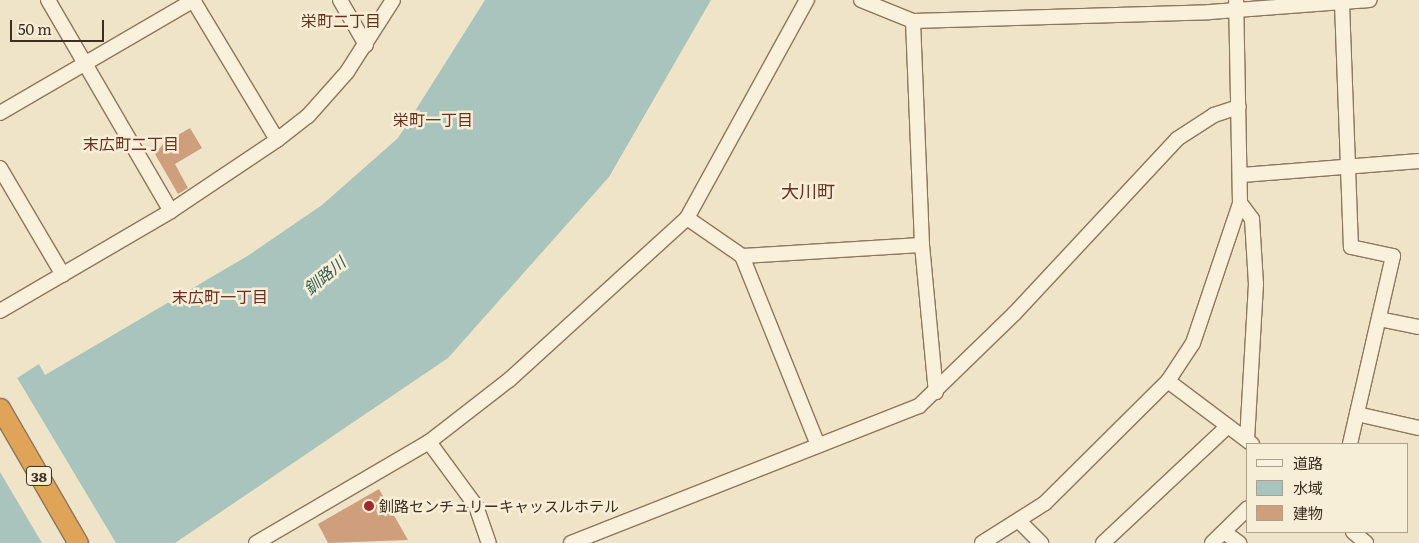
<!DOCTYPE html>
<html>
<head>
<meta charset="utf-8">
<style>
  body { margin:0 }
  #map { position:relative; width:1419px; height:543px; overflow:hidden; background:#f0e4c8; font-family:Literata,"Noto Sans JP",serif }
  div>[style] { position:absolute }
  .water>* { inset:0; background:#a9c4bc }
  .pier>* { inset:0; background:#f0e4c8 }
  .building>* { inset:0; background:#cf9f7d }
  .roads { filter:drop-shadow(1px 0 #8d765c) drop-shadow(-1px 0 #8d765c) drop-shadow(0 1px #8d765c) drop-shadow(0 -1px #8d765c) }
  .minor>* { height:14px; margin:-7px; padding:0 7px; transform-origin:7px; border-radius:7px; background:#faf1dc }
  .highway>* { height:19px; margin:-9.5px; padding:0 9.5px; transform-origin:9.5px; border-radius:9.5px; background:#e0a458 }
  .dots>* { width:14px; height:14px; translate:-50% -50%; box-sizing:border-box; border:2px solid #f7eed8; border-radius:50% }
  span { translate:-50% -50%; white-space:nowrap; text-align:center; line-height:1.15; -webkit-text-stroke:5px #f7eed8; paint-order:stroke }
  .shield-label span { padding:1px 4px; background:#f7eed8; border:1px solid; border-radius:4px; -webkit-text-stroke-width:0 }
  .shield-label { font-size:14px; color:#3d2e20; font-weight:700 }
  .poi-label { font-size:15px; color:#3d2e20 }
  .left { translate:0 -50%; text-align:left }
  .neighbourhood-label { font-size:16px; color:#6b2e1e }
  .water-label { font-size:16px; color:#2f5d5a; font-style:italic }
  .quarter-label { font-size:18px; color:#6b2e1e }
  .legend { position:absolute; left:1246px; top:443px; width:162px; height:90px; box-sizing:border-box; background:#f7eed8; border:1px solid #ada18e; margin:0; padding:6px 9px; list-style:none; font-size:15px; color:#3d2e20 }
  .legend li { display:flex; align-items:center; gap:10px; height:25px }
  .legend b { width:25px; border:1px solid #ada18e }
  .scale { position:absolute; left:10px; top:20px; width:94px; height:22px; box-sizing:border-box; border:2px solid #3d2e20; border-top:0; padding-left:6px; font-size:15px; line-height:18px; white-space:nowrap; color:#3d2e20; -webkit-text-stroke:4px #f7eed8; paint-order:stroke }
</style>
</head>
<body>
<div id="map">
  <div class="water">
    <i style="clip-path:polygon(485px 0,711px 0,609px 177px,448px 358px,175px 543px,0 543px,0 389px,39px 364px,45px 375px,249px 255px,322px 205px,398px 138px)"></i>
  </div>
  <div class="pier">
    <i style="clip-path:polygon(16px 376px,116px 543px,42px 543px,0 472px,0 386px)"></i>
  </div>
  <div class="building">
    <i style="clip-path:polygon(190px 128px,202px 148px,175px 164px,188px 188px,178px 194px,155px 154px,164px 143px)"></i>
    <i style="clip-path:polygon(379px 489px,408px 540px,328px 543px,318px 524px)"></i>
  </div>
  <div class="roads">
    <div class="minor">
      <i style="left:48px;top:0;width:244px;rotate:59.8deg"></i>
      <i style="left:193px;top:0;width:163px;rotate:59deg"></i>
      <i style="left:340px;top:0;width:52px;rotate:60deg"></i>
      <i style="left:861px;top:0;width:56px;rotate:22deg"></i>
      <i style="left:913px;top:21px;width:297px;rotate:-1.7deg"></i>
      <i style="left:1210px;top:12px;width:160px;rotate:-4.3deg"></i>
      <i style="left:1342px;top:3px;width:244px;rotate:87.9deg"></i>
      <i style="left:1351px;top:247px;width:43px;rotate:12.1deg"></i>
      <i style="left:1393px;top:256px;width:193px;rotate:102.9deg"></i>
      <i style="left:913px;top:21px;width:224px;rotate:87.7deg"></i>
      <i style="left:922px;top:245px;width:148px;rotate:84.6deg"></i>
      <i style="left:0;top:113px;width:225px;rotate:-30.2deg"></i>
      <i style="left:0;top:168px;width:124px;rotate:59.5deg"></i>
      <i style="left:1242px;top:175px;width:178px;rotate:-4.5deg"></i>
      <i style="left:1240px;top:203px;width:20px;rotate:53deg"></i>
      <i style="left:1252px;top:219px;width:65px;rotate:86.5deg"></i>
      <i style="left:1256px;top:284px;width:156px;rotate:93.3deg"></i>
      <i style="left:687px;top:218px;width:67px;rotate:34.6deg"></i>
      <i style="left:742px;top:256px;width:204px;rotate:68.1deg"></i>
      <i style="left:742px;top:256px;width:180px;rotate:-3.5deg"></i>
      <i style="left:0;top:311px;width:198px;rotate:-30.3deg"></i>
      <i style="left:171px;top:211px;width:128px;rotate:-33.8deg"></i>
      <i style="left:277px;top:140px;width:39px;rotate:-38deg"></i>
      <i style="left:308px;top:116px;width:59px;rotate:-48.4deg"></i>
      <i style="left:347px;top:72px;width:85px;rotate:-57.4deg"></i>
      <i style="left:1379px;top:319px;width:41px;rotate:11.3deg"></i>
      <i style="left:1168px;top:381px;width:105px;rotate:36.9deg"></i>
      <i style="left:1357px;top:414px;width:64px;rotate:12.7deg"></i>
      <i style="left:429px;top:442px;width:79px;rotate:53.7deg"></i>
      <i style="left:476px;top:506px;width:39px;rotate:71deg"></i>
      <i style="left:1020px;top:522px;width:30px;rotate:45deg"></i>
      <i style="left:1224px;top:532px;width:19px;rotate:36deg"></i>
      <i style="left:1353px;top:532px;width:17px;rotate:40deg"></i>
      <i style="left:256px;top:543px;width:200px;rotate:-30.3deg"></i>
      <i style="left:429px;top:442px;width:101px;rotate:-37.8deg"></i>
      <i style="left:509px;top:380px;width:241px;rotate:-42.3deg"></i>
      <i style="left:687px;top:218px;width:249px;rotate:-61.2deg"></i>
      <i style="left:571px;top:543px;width:374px;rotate:-21.5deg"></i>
      <i style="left:919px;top:406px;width:132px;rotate:-44.1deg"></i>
      <i style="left:1014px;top:314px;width:239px;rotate:-47deg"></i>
      <i style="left:1177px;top:139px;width:44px;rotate:-33deg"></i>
      <i style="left:1214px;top:115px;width:26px;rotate:-18deg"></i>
      <i style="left:982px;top:543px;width:75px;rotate:-32.4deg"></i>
      <i style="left:1045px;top:503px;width:173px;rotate:-44.8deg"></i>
      <i style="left:1168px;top:381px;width:45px;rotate:-56.7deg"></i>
      <i style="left:1193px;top:343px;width:148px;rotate:-71.4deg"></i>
      <i style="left:1240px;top:203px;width:203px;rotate:-91.1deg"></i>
      <i style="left:1103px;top:543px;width:168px;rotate:-43.1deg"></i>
      <i style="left:1212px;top:543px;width:50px;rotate:-44.2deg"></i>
    </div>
    <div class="highway">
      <i style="left:0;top:408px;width:156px;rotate:60deg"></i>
    </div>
  </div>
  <div class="dots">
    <i style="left:369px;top:506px;background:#9e2a2b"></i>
  </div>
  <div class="shield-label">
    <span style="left:39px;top:476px">38</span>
  </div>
  <div class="poi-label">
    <span class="left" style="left:379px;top:506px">釧路センチュリーキャッスルホテル</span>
  </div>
  <div class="neighbourhood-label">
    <span style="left:341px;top:20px">栄町二丁目</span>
    <span style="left:433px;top:119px">栄町一丁目</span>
    <span style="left:131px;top:143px">末広町二丁目</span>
    <span style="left:220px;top:296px">末広町一丁目</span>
  </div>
  <div class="water-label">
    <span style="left:324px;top:275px;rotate:-40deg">釧路川</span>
  </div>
  <div class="quarter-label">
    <span style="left:808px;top:191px">大川町</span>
  </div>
  <ul class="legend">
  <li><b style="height:6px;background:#faf1dc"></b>道路</li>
  <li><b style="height:14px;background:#a9c4bc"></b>水域</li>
  <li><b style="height:14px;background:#cf9f7d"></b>建物</li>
  </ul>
  <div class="scale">50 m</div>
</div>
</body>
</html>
